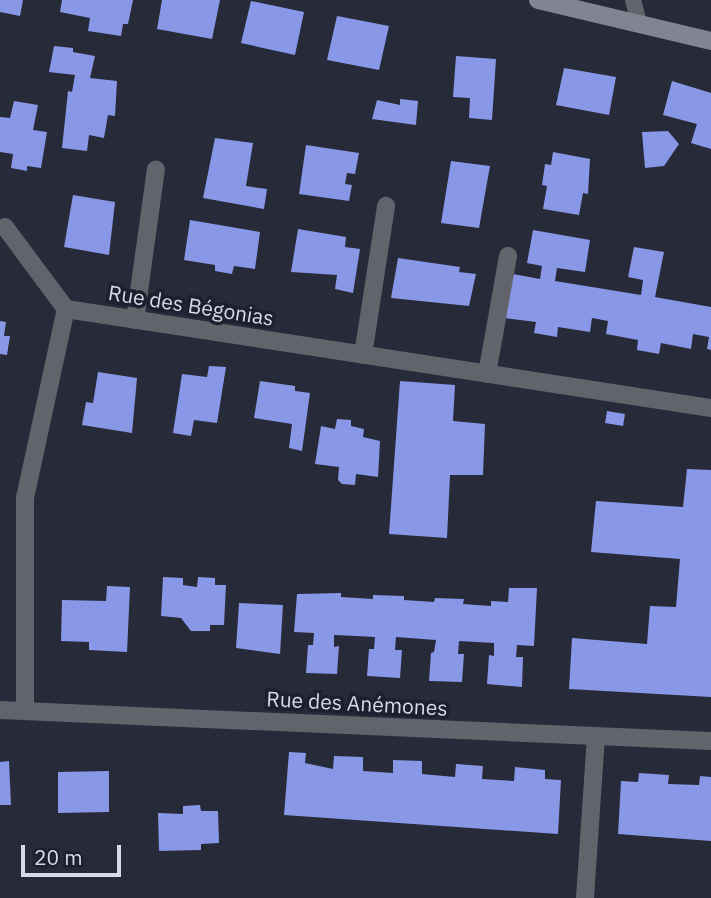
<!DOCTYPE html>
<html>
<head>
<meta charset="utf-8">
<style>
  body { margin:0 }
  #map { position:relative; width:711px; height:898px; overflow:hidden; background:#262a39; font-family:"IBM Plex Sans",sans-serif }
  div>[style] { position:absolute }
  .building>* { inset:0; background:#8997e7 }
  .service>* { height:16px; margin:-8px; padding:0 8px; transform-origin:8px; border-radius:8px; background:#62646c }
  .minor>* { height:18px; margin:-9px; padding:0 9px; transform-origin:9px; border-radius:9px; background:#62646c }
  .secondary>* { height:18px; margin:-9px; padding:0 9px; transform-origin:9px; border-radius:9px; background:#818491 }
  span { translate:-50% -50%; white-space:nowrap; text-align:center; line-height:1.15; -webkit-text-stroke:7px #1d202f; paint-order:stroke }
  .street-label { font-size:21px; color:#d8dae5 }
  .scale { position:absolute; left:21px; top:845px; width:100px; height:32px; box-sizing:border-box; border:4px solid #d8dae5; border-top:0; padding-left:9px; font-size:21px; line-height:24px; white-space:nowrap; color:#d8dae5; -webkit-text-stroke:5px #1d202f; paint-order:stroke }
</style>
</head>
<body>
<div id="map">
  <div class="building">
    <i style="clip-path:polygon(0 0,23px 0,20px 16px,0 12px)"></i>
    <i style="clip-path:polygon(62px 0,133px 0,128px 24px,123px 24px,121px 36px,88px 31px,90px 18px,60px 12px)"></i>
    <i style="clip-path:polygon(162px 0,220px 0,212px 39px,157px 29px)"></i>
    <i style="clip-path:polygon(251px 1px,304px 12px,295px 55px,241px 43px)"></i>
    <i style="clip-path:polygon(337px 16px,389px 26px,379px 70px,327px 60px)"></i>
    <i style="clip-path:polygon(54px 46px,73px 48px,73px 52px,95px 56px,90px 78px,117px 81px,115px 116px,108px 115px,104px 138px,89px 135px,87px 151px,62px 148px,68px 91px,72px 92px,75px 75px,49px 72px)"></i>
    <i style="clip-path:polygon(456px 56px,496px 59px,492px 120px,469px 118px,470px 98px,453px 97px)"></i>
    <i style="clip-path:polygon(564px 68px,616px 77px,609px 115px,556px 105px)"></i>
    <i style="clip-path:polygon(672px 81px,711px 93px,711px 149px,691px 143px,697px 124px,663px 115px)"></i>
    <i style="clip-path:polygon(400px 99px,418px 101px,416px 125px,372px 119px,377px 100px,400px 105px)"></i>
    <i style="clip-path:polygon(14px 101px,38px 105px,33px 130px,47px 132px,41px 168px,27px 166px,27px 171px,11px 168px,13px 154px,0 152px,0 117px,10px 118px)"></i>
    <i style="clip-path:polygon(668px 131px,679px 144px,664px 166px,645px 168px,642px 132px)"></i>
    <i style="clip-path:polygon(215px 138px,253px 143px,246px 186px,267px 189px,264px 209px,203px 198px)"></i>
    <i style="clip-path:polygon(306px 145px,359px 153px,355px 174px,347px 173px,345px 184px,352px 185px,349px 201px,299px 194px)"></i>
    <i style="clip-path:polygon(553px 152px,590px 159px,588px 194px,583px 193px,579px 215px,543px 209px,547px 186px,542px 185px,545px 164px,551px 165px)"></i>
    <i style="clip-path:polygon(451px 161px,490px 166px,479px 228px,441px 223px)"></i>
    <i style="clip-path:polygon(73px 195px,115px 202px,109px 255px,64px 247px)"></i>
    <i style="clip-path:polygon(190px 220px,260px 232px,255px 269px,234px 266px,232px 274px,215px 271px,215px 265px,184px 260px)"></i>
    <i style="clip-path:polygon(298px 229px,346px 237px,345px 247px,360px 249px,353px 293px,335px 289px,337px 275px,291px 272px)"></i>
    <i style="clip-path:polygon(533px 230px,590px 240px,585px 272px,557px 268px,555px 281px,641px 295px,643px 280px,628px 277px,634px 247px,664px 252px,655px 297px,711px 307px,711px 350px,707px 349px,709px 337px,693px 334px,691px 349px,661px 343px,659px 354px,637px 350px,638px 340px,606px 334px,608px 321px,592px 318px,590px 332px,558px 327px,557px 337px,534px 333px,536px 322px,505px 318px,513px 274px,540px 279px,542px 266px,527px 263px)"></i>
    <i style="clip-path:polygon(398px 258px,460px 267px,459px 272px,476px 274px,469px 306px,391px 298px)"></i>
    <i style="clip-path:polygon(0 321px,6px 322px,4px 336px,10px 336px,7px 355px,0 354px)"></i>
    <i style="clip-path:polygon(209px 366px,226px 367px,217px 423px,194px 420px,191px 436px,173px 433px,182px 374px,207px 377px)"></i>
    <i style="clip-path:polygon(98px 372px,137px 378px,132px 433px,82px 425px,86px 402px,93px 403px)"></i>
    <i style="clip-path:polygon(260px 381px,295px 386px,295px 391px,310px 393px,302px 451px,289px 448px,292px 424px,254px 418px)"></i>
    <i style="clip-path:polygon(400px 381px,455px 385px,453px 421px,485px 424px,483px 475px,450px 475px,447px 538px,389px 534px)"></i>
    <i style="clip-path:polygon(607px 411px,625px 414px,623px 426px,605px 423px)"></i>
    <i style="clip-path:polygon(337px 419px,351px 420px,351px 426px,364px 429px,363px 437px,380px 441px,378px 477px,356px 474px,355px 485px,342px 484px,338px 480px,339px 467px,315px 464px,321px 426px,335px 429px)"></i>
    <i style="clip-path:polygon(687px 469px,711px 470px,711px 697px,569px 689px,572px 638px,647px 644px,650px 606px,676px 607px,680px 559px,591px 552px,596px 501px,683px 507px)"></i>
    <i style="clip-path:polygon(163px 577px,183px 578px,183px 585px,197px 587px,198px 577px,215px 578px,215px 585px,226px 585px,224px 625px,210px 625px,210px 631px,191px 631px,181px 618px,161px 616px)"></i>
    <i style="clip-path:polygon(107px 586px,130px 587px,127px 652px,89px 650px,89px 642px,61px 641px,62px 600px,106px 601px)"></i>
    <i style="clip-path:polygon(509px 588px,537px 588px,534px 646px,517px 645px,516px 657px,523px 657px,522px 687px,487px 684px,489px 655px,494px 656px,494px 643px,459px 641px,458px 654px,464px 654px,462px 682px,429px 681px,431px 653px,434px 652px,436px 640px,396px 637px,395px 650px,402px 650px,400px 678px,367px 676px,369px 649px,374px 649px,375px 637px,356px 636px,334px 635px,334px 647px,339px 646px,337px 674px,306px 673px,308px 645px,313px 645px,314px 633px,294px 632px,297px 594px,341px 593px,341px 597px,373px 599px,373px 595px,404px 596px,404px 600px,434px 602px,435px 598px,464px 599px,463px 604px,491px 606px,491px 601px,508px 602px)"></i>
    <i style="clip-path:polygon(239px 603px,283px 605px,280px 654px,236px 648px)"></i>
    <i style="clip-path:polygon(289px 752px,306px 753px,305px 763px,333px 769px,334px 756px,363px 757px,363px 771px,393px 773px,393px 760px,422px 761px,422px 774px,455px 777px,456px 764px,483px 766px,482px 779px,514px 781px,515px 767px,545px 770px,545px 779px,561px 780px,558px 834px,284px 815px)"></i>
    <i style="clip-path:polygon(9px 761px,11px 805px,0 805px,0 762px)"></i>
    <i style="clip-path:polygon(109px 771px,109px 812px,58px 813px,58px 772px)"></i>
    <i style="clip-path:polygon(639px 773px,669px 775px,668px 784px,699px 785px,700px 776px,711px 777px,711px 841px,618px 834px,621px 781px,638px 782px)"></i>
    <i style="clip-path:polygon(200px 805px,201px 811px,218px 811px,219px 843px,201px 844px,201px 850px,159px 851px,158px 813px,183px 814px,183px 806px)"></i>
  </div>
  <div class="service">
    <i style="left:633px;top:0;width:24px;rotate:75deg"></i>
  </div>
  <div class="minor">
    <i style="left:5px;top:227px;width:102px;rotate:53.4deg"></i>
    <i style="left:135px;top:320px;width:152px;rotate:-82.1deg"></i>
    <i style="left:363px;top:355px;width:151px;rotate:-81.2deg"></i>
    <i style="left:487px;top:374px;width:120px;rotate:-79.9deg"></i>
    <i style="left:0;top:710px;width:712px;rotate:2.5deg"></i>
    <i style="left:25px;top:711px;width:213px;rotate:-90deg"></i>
    <i style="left:25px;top:498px;width:193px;rotate:-77.8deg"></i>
    <i style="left:66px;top:309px;width:653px;rotate:8.73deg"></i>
    <i style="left:585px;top:898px;width:162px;rotate:-86.1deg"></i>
  </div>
  <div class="secondary">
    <i style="left:538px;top:0;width:178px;rotate:13.3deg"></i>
  </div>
  <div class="street-label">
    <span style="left:191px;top:305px;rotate:9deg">Rue des Bégonias</span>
    <span style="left:357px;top:703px;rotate:3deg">Rue des Anémones</span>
  </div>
  <div class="scale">20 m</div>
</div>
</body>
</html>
